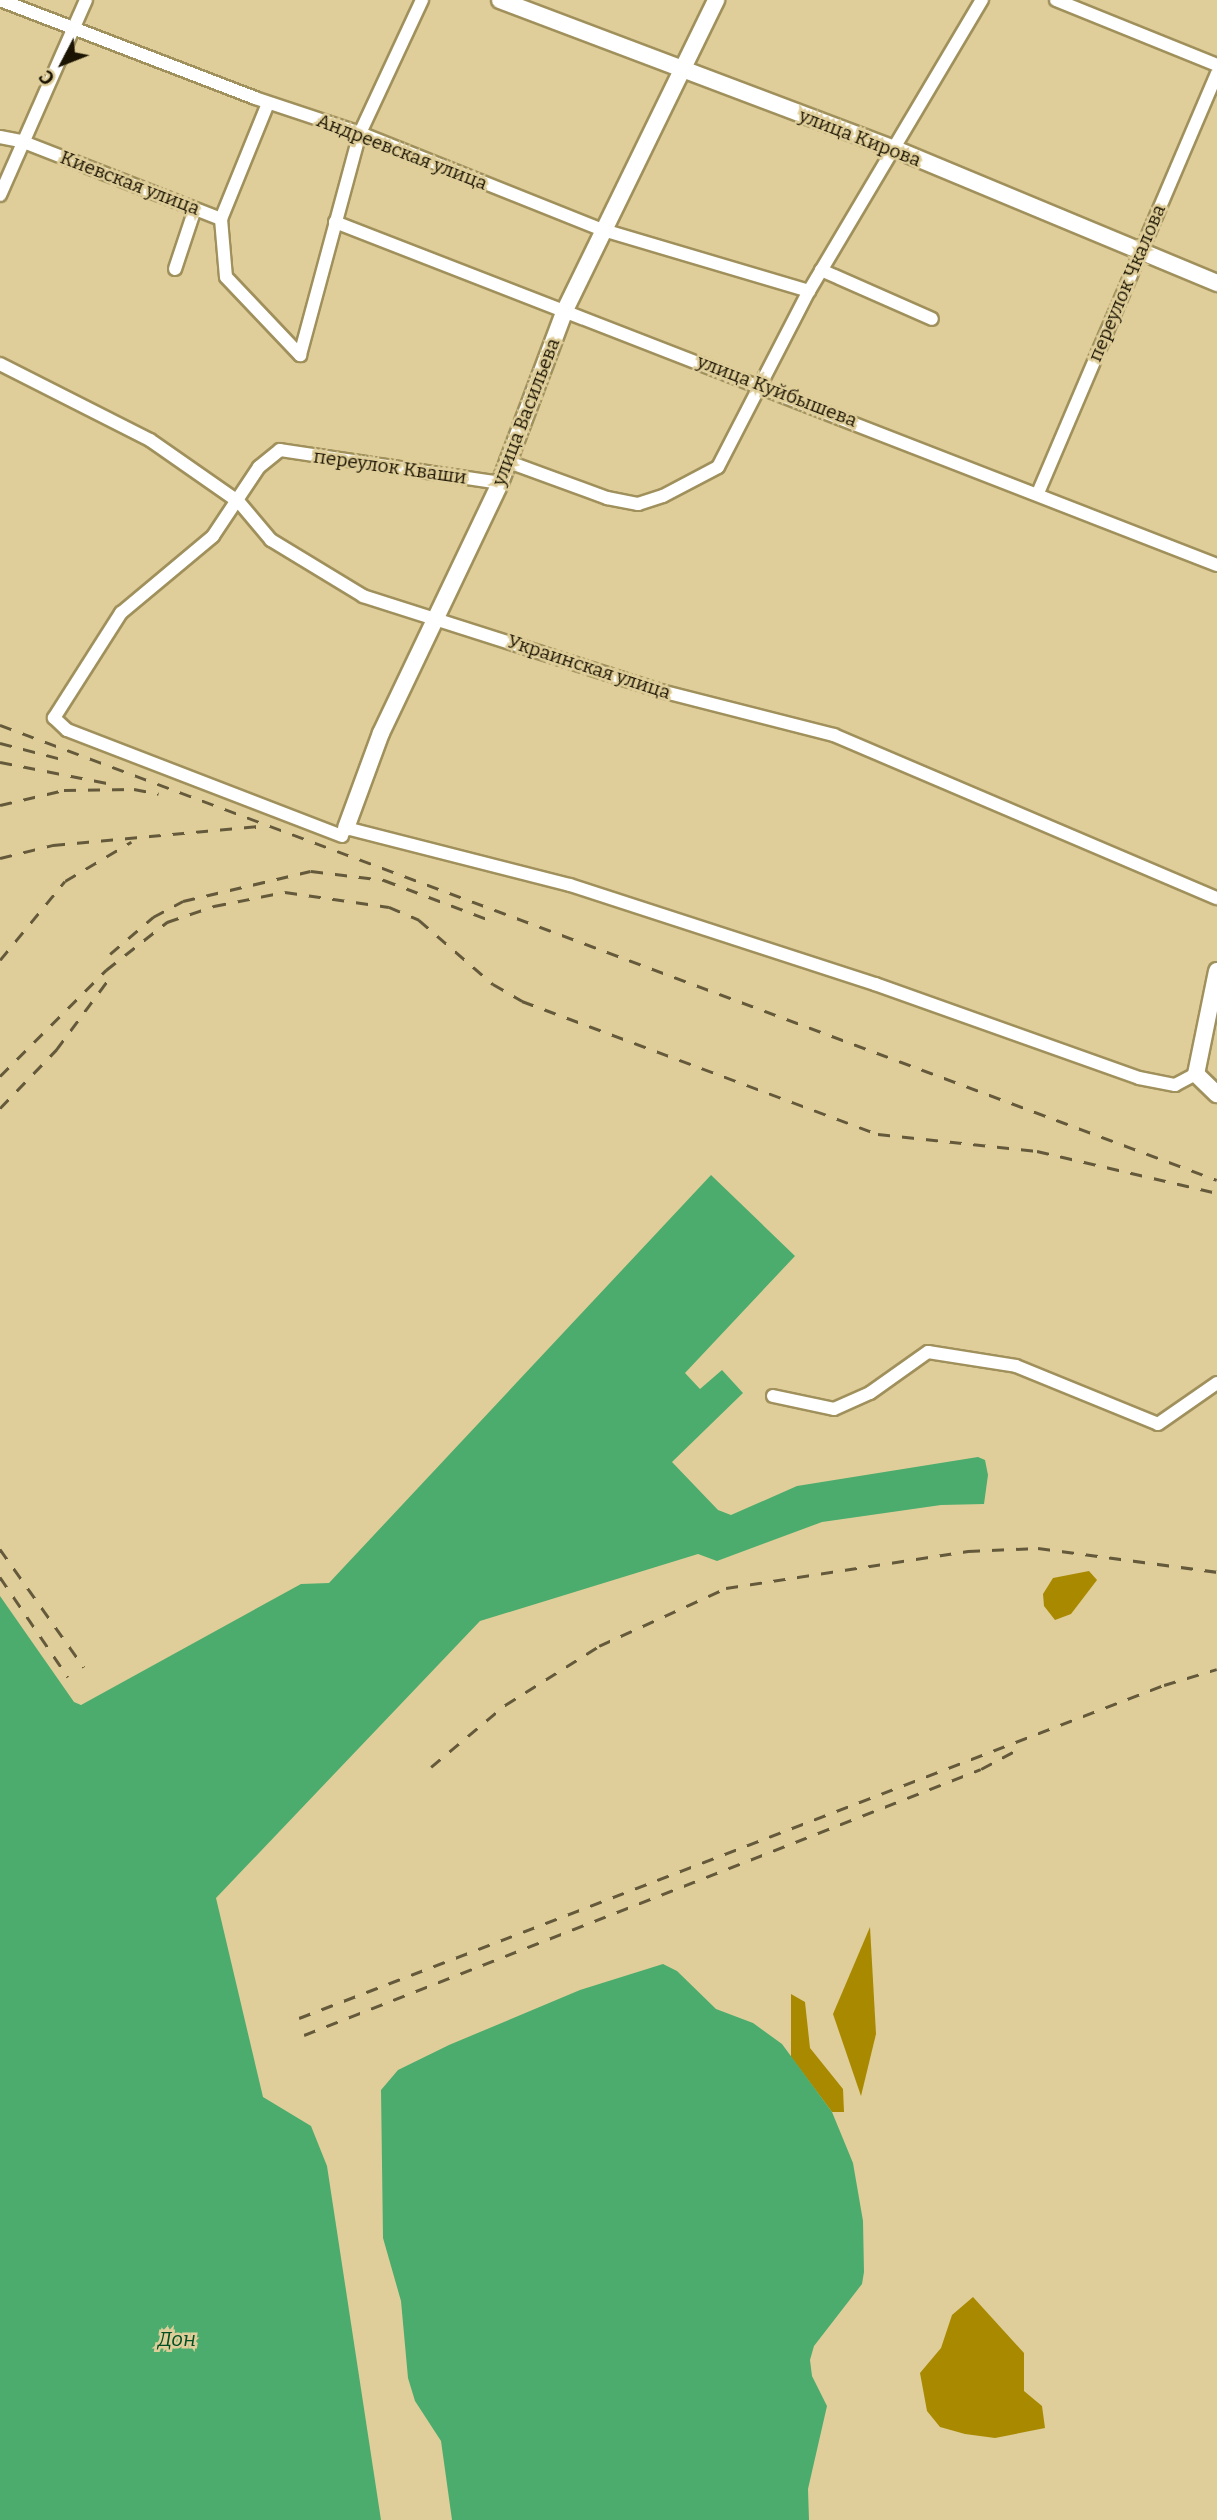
<!DOCTYPE html>
<html>
<head>
<meta charset="utf-8">
<style>
  body { margin:0 }
  #map { position:relative; width:1217px; height:2520px; overflow:hidden; background:#dfce99; font-family:Bitter,serif }
  div>[style] { position:absolute }
  .forest>* { inset:0; background:#a98900 }
  .water>* { inset:0; background:#4cac6d }
  .roads { filter:drop-shadow(2px 0 #a0905c) drop-shadow(-2px 0 #a0905c) drop-shadow(0 2px #a0905c) drop-shadow(0 -2px #a0905c) }
  .street>* { height:12px; margin:-6px; padding:0 6px; transform-origin:6px; border-radius:6px; background:#fff }
  .secondary>* { height:16px; margin:-8px; padding:0 8px; transform-origin:8px; border-radius:8px; background:#fff }
  .rail>* { height:2.5px; margin-top:-1.25px; transform-origin:0; background:repeating-linear-gradient(90deg,#645a3b 0 12px,transparent 0 24px) }
  span { translate:-50% -50%; white-space:nowrap; text-align:center; line-height:1.15; -webkit-text-stroke:5px #dfce99; paint-order:stroke }
  .street-label { font-size:19px; color:#1b1402 }
  .water-label { font-size:21px; color:#024f26; font-style:italic }
  .north { position:absolute; left:28px; top:28px; width:70px; height:70px; -webkit-text-stroke:5px #dfce99; paint-order:stroke; rotate:228deg; font-size:19px; font-weight:700; line-height:28px; text-align:center; color:#1b1402 }
  .north::after { content:''; display:block; margin:auto; width:24px; height:32px; background:#1b1402; clip-path:polygon(50% 0,100% 100%,50% 72%,0 100%) }
</style>
</head>
<body>
<div id="map">
  <div class="forest">
    <i style="clip-path:polygon(1089px 1571px,1097px 1580px,1071px 1614px,1055px 1620px,1044px 1606px,1043px 1594px,1053px 1578px)"></i>
    <i style="clip-path:polygon(870px 1927px,876px 2034px,861px 2096px,833px 2014px)"></i>
    <i style="clip-path:polygon(791px 1994px,805px 2002px,810px 2048px,843px 2089px,844px 2112px,832px 2112px,791px 2057px)"></i>
    <i style="clip-path:polygon(973px 2297px,1024px 2353px,1024px 2391px,1042px 2406px,1045px 2428px,995px 2438px,965px 2434px,940px 2427px,927px 2411px,920px 2373px,941px 2348px,952px 2315px)"></i>
  </div>
  <div class="water">
    <i style="clip-path:polygon(711px 1175px,795px 1256px,685px 1373px,700px 1389px,722px 1370px,743px 1393px,672px 1462px,718px 1510px,731px 1515px,797px 1486px,978px 1457px,985px 1460px,988px 1475px,984px 1504px,941px 1505px,822px 1522px,717px 1561px,698px 1554px,480px 1621px,216px 1898px,263px 2097px,311px 2126px,327px 2166px,381px 2520px,0 2520px,0 1596px,74px 1702px,81px 1705px,301px 1584px,329px 1583px)"></i>
    <i style="clip-path:polygon(663px 1964px,677px 1971px,716px 2009px,753px 2023px,782px 2044px,832px 2112px,853px 2163px,863px 2221px,864px 2272px,862px 2284px,814px 2346px,810px 2360px,812px 2376px,827px 2406px,808px 2489px,809px 2520px,452px 2520px,441px 2441px,415px 2401px,408px 2378px,401px 2301px,383px 2238px,381px 2090px,398px 2070px,449px 2045px,580px 1990px)"></i>
  </div>
  <div class="roads">
    <div class="street">
      <i style="left:0;top:0;width:273px;rotate:21deg"></i>
      <i style="left:255px;top:98px;width:111px;rotate:18.4deg"></i>
      <i style="left:360px;top:133px;width:262px;rotate:21.8deg"></i>
      <i style="left:603px;top:230px;width:215px;rotate:16.5deg"></i>
      <i style="left:1056px;top:0;width:174px;rotate:22deg"></i>
      <i style="left:0;top:137px;width:21px;rotate:11deg"></i>
      <i style="left:21px;top:141px;width:215px;rotate:21.3deg"></i>
      <i style="left:221px;top:219px;width:58px;rotate:85.1deg"></i>
      <i style="left:226px;top:277px;width:108px;rotate:46.5deg"></i>
      <i style="left:300px;top:355px;width:230px;rotate:-74.9deg"></i>
      <i style="left:360px;top:133px;width:147px;rotate:-65deg"></i>
      <i style="left:0;top:195px;width:213px;rotate:-66.2deg"></i>
      <i style="left:221px;top:219px;width:125px;rotate:-67.9deg"></i>
      <i style="left:335px;top:222px;width:946px;rotate:21.25deg"></i>
      <i style="left:175px;top:269px;width:63px;rotate:-71.6deg"></i>
      <i style="left:821px;top:270px;width:121px;rotate:23.8deg"></i>
      <i style="left:0;top:364px;width:168px;rotate:26.9deg"></i>
      <i style="left:150px;top:440px;width:108px;rotate:34.9deg"></i>
      <i style="left:239px;top:502px;width:50px;rotate:49.9deg"></i>
      <i style="left:271px;top:540px;width:108px;rotate:31.3deg"></i>
      <i style="left:363px;top:596px;width:309px;rotate:17.7deg"></i>
      <i style="left:657px;top:690px;width:183px;rotate:14.3deg"></i>
      <i style="left:834px;top:735px;width:416px;rotate:23.1deg"></i>
      <i style="left:506px;top:461px;width:108px;rotate:20.1deg"></i>
      <i style="left:607px;top:498px;width:32px;rotate:11deg"></i>
      <i style="left:638px;top:504px;width:26px;rotate:-18deg"></i>
      <i style="left:663px;top:496px;width:62px;rotate:-27.8deg"></i>
      <i style="left:718px;top:467px;width:198px;rotate:-62.7deg"></i>
      <i style="left:809px;top:291px;width:339px;rotate:-59.3deg"></i>
      <i style="left:1038px;top:493px;width:456px;rotate:-66.9deg"></i>
      <i style="left:346px;top:828px;width:231px;rotate:14.3deg"></i>
      <i style="left:570px;top:885px;width:321px;rotate:18deg"></i>
      <i style="left:875px;top:984px;width:280px;rotate:19.6deg"></i>
      <i style="left:1139px;top:1078px;width:37px;rotate:11deg"></i>
      <i style="left:1175px;top:1085px;width:24px;rotate:-28deg"></i>
      <i style="left:342px;top:836px;width:295px;rotate:-158.9deg"></i>
      <i style="left:67px;top:730px;width:18px;rotate:-137deg"></i>
      <i style="left:54px;top:718px;width:125px;rotate:-57.5deg"></i>
      <i style="left:121px;top:613px;width:120px;rotate:-39.9deg"></i>
      <i style="left:213px;top:536px;width:83px;rotate:-56.3deg"></i>
      <i style="left:259px;top:467px;width:27px;rotate:-39deg"></i>
      <i style="left:280px;top:450px;width:222px;rotate:8.5deg"></i>
      <i style="left:773px;top:1396px;width:62px;rotate:12deg"></i>
      <i style="left:834px;top:1409px;width:39px;rotate:-24deg"></i>
      <i style="left:870px;top:1393px;width:71px;rotate:-35.3deg"></i>
      <i style="left:928px;top:1352px;width:89px;rotate:9deg"></i>
      <i style="left:1016px;top:1366px;width:153px;rotate:22.2deg"></i>
      <i style="left:1158px;top:1424px;width:72px;rotate:-34.8deg"></i>
    </div>
    <div class="secondary">
      <i style="left:500px;top:0;width:422px;rotate:20.7deg"></i>
      <i style="left:895px;top:149px;width:349px;rotate:22.6deg"></i>
      <i style="left:346px;top:828px;width:101px;rotate:-69.8deg"></i>
      <i style="left:381px;top:733px;width:277px;rotate:-64.5deg"></i>
      <i style="left:500px;top:483px;width:185px;rotate:-69.4deg"></i>
      <i style="left:565px;top:310px;width:345px;rotate:-64deg"></i>
      <i style="left:1217px;top:971px;width:105px;rotate:101.5deg"></i>
      <i style="left:1196px;top:1074px;width:29px;rotate:44deg"></i>
    </div>
  </div>
  <div class="rail">
    <i style="left:0;top:725px;width:1299px;rotate:20.5deg"></i>
    <i style="left:0;top:743px;width:71px;rotate:14.6deg"></i>
    <i style="left:0;top:762px;width:109px;rotate:11.1deg"></i>
    <i style="left:0;top:805px;width:66px;rotate:-13.2deg"></i>
    <i style="left:64px;top:790px;width:70px;rotate:-0.8deg"></i>
    <i style="left:134px;top:789px;width:25px;rotate:11deg"></i>
    <i style="left:0;top:858px;width:55px;rotate:-13.8deg"></i>
    <i style="left:53px;top:845px;width:204px;rotate:-5.3deg"></i>
    <i style="left:110px;top:954px;width:57px;rotate:-40.7deg"></i>
    <i style="left:153px;top:917px;width:34px;rotate:-28deg"></i>
    <i style="left:183px;top:901px;width:131px;rotate:-13.2deg"></i>
    <i style="left:311px;top:871px;width:74px;rotate:7deg"></i>
    <i style="left:384px;top:880px;width:119px;rotate:20.7deg"></i>
    <i style="left:0;top:960px;width:102px;rotate:-50.6deg"></i>
    <i style="left:65px;top:881px;width:77px;rotate:-30.6deg"></i>
    <i style="left:0;top:1076px;width:150px;rotate:-45deg"></i>
    <i style="left:106px;top:970px;width:78px;rotate:-38.2deg"></i>
    <i style="left:167px;top:922px;width:50px;rotate:-18.8deg"></i>
    <i style="left:214px;top:906px;width:72px;rotate:-11.2deg"></i>
    <i style="left:285px;top:892px;width:105px;rotate:8.2deg"></i>
    <i style="left:389px;top:907px;width:33px;rotate:23deg"></i>
    <i style="left:419px;top:920px;width:98px;rotate:40.9deg"></i>
    <i style="left:493px;top:984px;width:34px;rotate:30deg"></i>
    <i style="left:522px;top:1001px;width:380px;rotate:20.5deg"></i>
    <i style="left:878px;top:1134px;width:160px;rotate:6.1deg"></i>
    <i style="left:1037px;top:1151px;width:185px;rotate:13.1deg"></i>
    <i style="left:0;top:1108px;width:81px;rotate:-46deg"></i>
    <i style="left:56px;top:1050px;width:92px;rotate:-53.4deg"></i>
    <i style="left:0;top:1549px;width:145px;rotate:54.6deg"></i>
    <i style="left:0;top:1577px;width:121px;rotate:55.8deg"></i>
    <i style="left:431px;top:1767px;width:97px;rotate:-40deg"></i>
    <i style="left:505px;top:1705px;width:111px;rotate:-32.1deg"></i>
    <i style="left:599px;top:1646px;width:140px;rotate:-24.5deg"></i>
    <i style="left:726px;top:1588px;width:245px;rotate:-8.7deg"></i>
    <i style="left:968px;top:1551px;width:70px;rotate:-2.5deg"></i>
    <i style="left:1038px;top:1548px;width:181px;rotate:7.6deg"></i>
    <i style="left:299px;top:2018px;width:927px;rotate:-21.06deg"></i>
    <i style="left:1164px;top:1685px;width:55px;rotate:-16.8deg"></i>
    <i style="left:304px;top:2035px;width:727px;rotate:-21.45deg"></i>
    <i style="left:981px;top:1769px;width:40px;rotate:-28deg"></i>
  </div>
  <div class="street-label">
    <span style="left:860px;top:138px;rotate:21deg">улица Кирова</span>
    <span style="left:402px;top:152px;rotate:21deg">Андреевская улица</span>
    <span style="left:130px;top:183px;rotate:21deg">Киевская улица</span>
    <span style="left:1127px;top:283px;rotate:-67deg">переулок Чкалова</span>
    <span style="left:777px;top:391px;rotate:21deg">улица Куйбышева</span>
    <span style="left:526px;top:412px;rotate:-69deg">улица Васильева</span>
    <span style="left:390px;top:467px;rotate:8deg">переулок Кваши</span>
    <span style="left:589px;top:667px;rotate:18deg">Украинская улица</span>
  </div>
  <div class="water-label">
    <span style="left:177px;top:2339px">Дон</span>
  </div>
  <div class="north">С</div>
</div>
</body>
</html>
